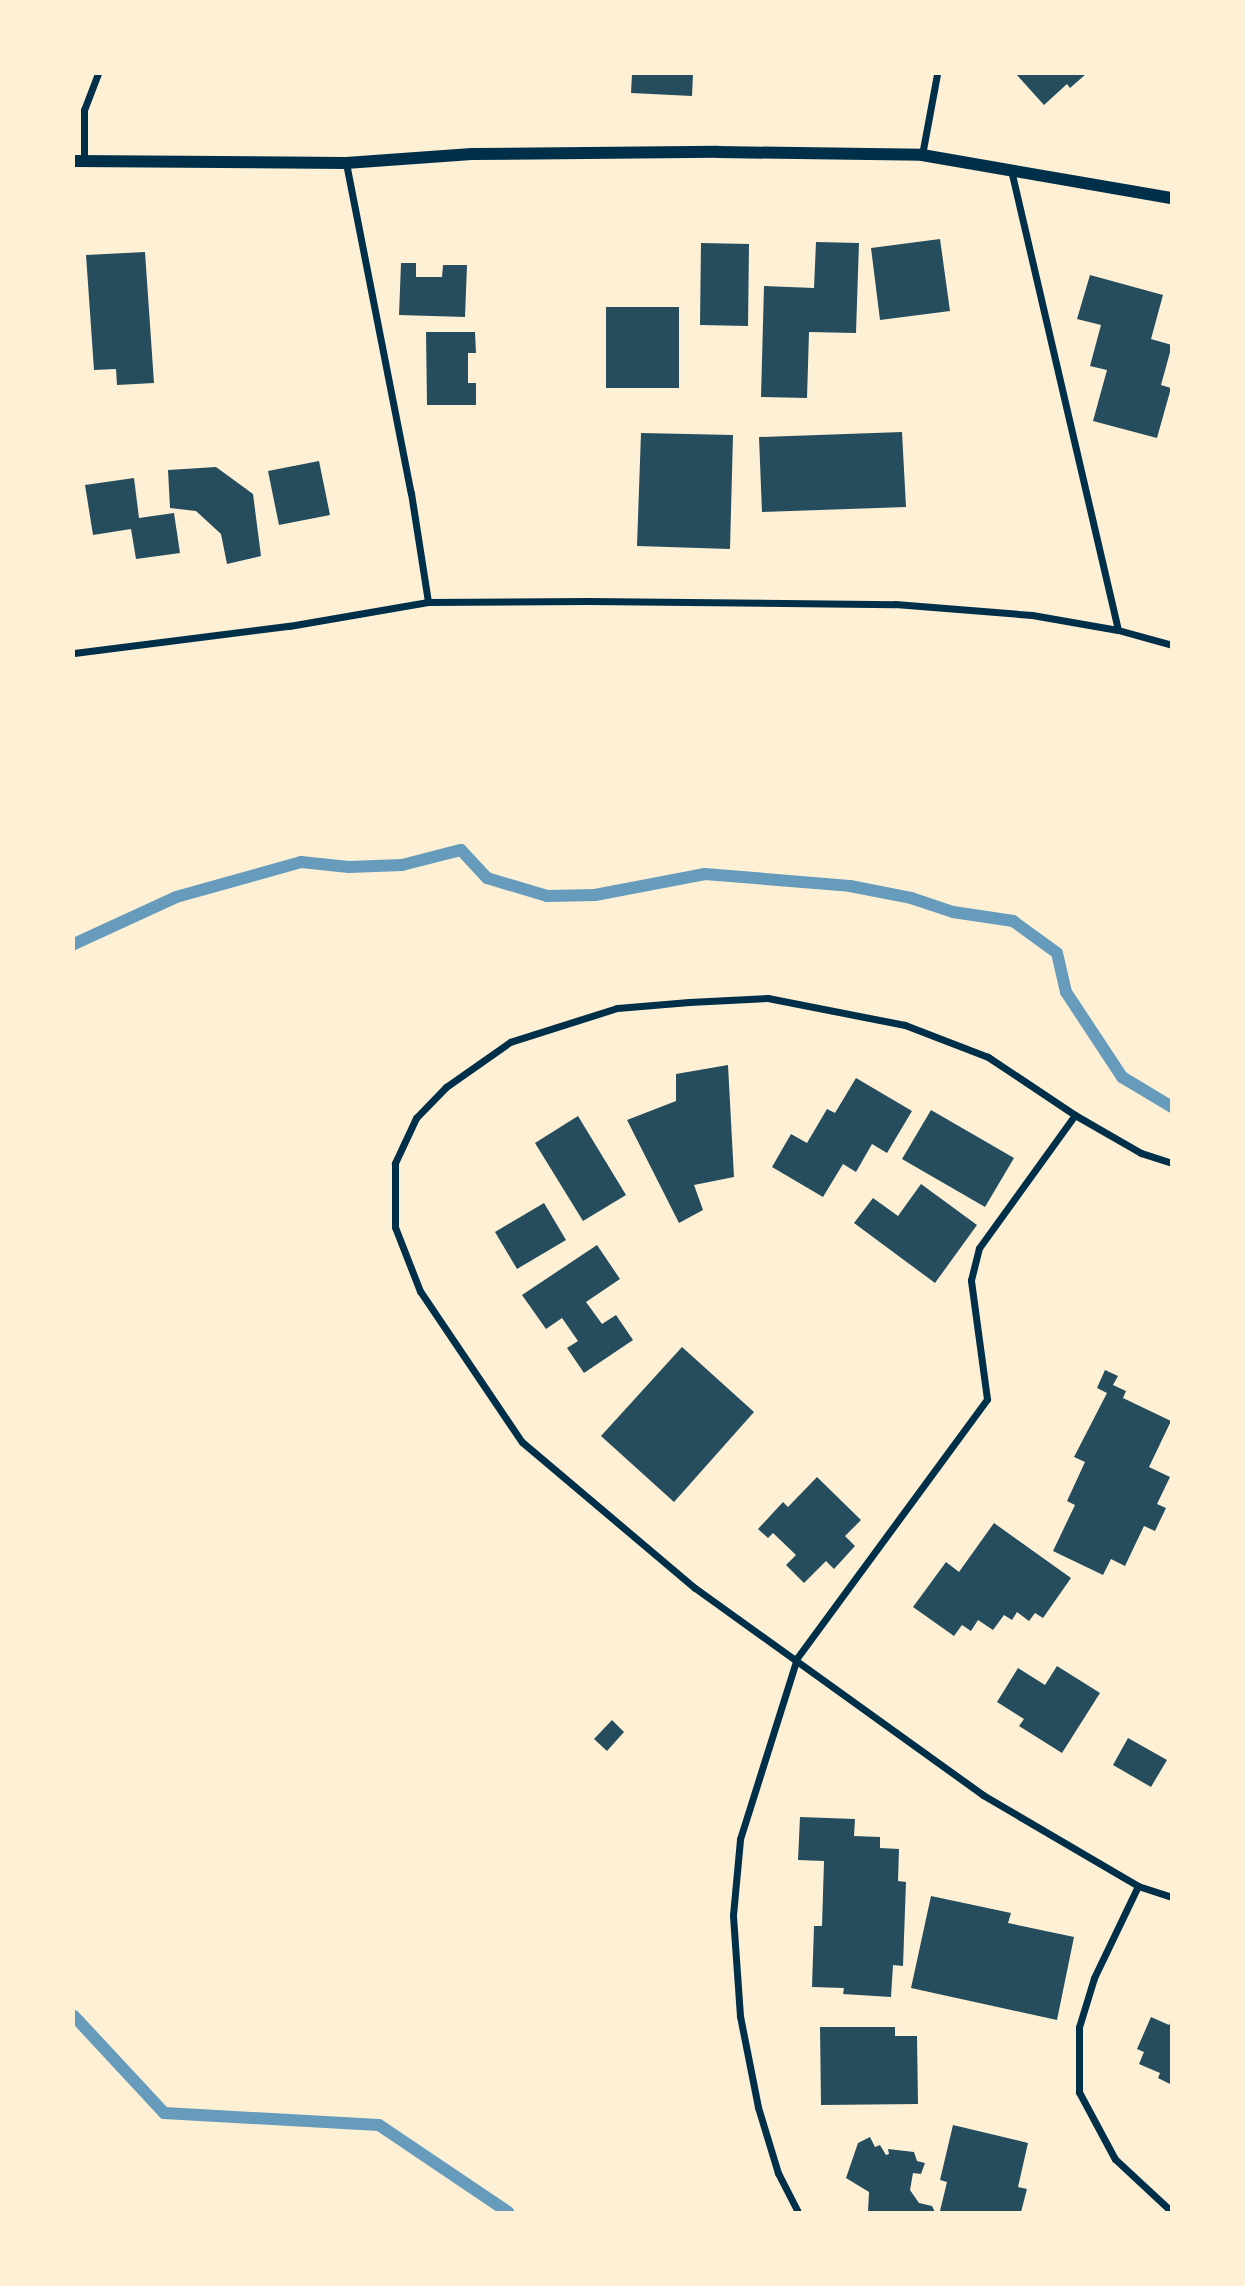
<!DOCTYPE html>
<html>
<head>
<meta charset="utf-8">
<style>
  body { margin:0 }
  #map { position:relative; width:1245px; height:2286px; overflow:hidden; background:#fdf0d5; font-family:Commissioner,sans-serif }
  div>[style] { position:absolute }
  .stream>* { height:12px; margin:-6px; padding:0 6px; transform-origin:6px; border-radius:6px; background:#669bbc }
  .building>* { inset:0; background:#264d5e }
  .minor>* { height:7px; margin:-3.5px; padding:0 3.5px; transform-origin:3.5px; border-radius:3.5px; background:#003049 }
  .tertiary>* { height:12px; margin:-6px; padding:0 6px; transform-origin:6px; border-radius:6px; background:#003049 }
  span { translate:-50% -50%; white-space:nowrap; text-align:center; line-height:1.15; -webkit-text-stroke:5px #fdf0d5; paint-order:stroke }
  .frame { position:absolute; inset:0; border:75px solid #fdf0d5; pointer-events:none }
</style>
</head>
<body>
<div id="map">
  <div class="stream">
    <i style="left:74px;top:944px;width:112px;rotate:-24.7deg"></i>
    <i style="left:176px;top:897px;width:130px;rotate:-15.6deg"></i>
    <i style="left:301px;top:862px;width:48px;rotate:5.9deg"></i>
    <i style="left:349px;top:867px;width:53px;rotate:-2.2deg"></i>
    <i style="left:402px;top:865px;width:61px;rotate:-14.3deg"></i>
    <i style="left:461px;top:850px;width:38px;rotate:47deg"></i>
    <i style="left:487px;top:878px;width:63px;rotate:16.7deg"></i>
    <i style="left:547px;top:896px;width:48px;rotate:-1.2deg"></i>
    <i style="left:595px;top:895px;width:112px;rotate:-10.8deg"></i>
    <i style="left:705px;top:874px;width:145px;rotate:4.7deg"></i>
    <i style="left:850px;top:886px;width:62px;rotate:11.1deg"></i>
    <i style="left:911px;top:898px;width:44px;rotate:18.4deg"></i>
    <i style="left:953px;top:912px;width:61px;rotate:8.5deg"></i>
    <i style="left:1013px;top:921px;width:54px;rotate:36deg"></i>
    <i style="left:1057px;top:953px;width:40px;rotate:77deg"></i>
    <i style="left:1066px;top:992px;width:102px;rotate:56.6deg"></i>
    <i style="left:1122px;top:1077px;width:58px;rotate:31deg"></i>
    <i style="left:74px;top:2016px;width:132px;rotate:47.1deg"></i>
    <i style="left:164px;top:2113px;width:215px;rotate:3.2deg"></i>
    <i style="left:379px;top:2125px;width:156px;rotate:34deg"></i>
  </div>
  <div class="building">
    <i style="clip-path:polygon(632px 74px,693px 74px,692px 96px,631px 93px)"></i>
    <i style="clip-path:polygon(1016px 74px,1086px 74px,1070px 88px,1067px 84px,1044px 105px)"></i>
    <i style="clip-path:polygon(940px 239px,950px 311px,880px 320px,871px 248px)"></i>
    <i style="clip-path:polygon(816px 242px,859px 243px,856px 333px,809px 332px,807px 398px,761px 397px,764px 286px,814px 288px)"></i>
    <i style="clip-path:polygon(701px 243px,749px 244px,748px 326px,700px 325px)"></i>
    <i style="clip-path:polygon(145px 252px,154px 383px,117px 385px,116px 369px,94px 370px,86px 255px)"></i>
    <i style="clip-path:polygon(401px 263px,416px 263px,416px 277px,442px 277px,443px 265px,467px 265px,465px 317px,399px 315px)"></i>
    <i style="clip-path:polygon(1090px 275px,1163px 295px,1151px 339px,1172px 345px,1161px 385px,1171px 388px,1157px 438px,1093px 421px,1107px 370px,1090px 366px,1101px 325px,1077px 319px)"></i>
    <i style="clip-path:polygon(606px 307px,679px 307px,679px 388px,606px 388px)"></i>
    <i style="clip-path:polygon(426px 332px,475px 332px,476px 353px,468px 353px,468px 383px,476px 383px,476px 405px,427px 405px)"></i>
    <i style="clip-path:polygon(902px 432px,906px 507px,762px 512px,759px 437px)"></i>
    <i style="clip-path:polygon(641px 433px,733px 435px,730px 549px,637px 546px)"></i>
    <i style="clip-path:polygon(319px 461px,330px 515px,279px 525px,268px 471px)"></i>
    <i style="clip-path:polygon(216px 467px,253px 494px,261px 556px,227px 564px,221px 534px,196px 511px,170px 508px,168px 470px)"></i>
    <i style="clip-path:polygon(134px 478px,139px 518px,174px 513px,180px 553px,136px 559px,131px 529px,93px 535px,85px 485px)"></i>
    <i style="clip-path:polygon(728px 1065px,734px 1177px,694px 1185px,703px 1210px,679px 1223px,627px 1120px,676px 1101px,676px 1074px)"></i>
    <i style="clip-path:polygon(856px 1078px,912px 1111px,887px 1153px,872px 1144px,856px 1172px,843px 1164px,823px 1197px,772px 1167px,791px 1134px,807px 1143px,827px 1109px,835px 1113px)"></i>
    <i style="clip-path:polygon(931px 1110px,1014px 1158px,985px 1207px,902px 1159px)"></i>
    <i style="clip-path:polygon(578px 1116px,626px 1195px,583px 1221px,535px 1143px)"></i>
    <i style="clip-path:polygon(921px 1184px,977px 1225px,935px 1283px,854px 1223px,873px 1198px,898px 1216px)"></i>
    <i style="clip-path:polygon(544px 1203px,566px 1240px,517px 1269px,495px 1232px)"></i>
    <i style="clip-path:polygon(597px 1245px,620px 1279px,586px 1302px,602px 1324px,616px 1315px,633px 1340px,584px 1373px,567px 1348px,578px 1341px,562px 1318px,546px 1329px,522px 1295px)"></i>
    <i style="clip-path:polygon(682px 1347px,754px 1412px,674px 1502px,601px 1436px)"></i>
    <i style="clip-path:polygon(1105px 1370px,1118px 1376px,1113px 1385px,1126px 1391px,1123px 1398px,1171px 1421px,1149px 1467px,1170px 1477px,1157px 1504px,1166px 1508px,1155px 1531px,1144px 1526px,1125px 1566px,1111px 1559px,1103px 1575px,1053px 1551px,1075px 1505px,1067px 1501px,1085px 1462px,1074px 1457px,1107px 1393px,1097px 1388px)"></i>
    <i style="clip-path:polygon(817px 1477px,861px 1520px,845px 1536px,855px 1546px,834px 1569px,826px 1561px,804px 1583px,786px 1565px,796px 1555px,773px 1533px,768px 1538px,758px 1529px,783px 1502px,788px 1507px)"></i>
    <i style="clip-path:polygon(994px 1523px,1071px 1578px,1043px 1618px,1035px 1613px,1029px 1621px,1017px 1612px,1012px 1620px,1004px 1615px,993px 1630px,978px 1620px,971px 1631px,962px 1625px,954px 1636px,913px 1607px,946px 1562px,959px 1572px)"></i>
    <i style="clip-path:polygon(1057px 1666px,1100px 1693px,1062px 1753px,1019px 1726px,1024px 1719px,997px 1702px,1018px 1668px,1045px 1685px)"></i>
    <i style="clip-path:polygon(612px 1720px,624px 1732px,607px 1751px,594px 1739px)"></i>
    <i style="clip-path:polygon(1128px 1738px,1167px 1760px,1151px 1787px,1113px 1765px)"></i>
    <i style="clip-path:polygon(800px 1817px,855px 1819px,854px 1836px,880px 1837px,880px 1848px,899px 1849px,898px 1881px,906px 1882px,903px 1966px,893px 1965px,891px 1997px,843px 1994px,844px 1988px,812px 1987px,814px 1926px,822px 1926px,824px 1861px,798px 1860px)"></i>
    <i style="clip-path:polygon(931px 1896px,1011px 1913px,1008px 1923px,1074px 1937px,1057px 2020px,911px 1988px)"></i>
    <i style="clip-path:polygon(1151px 2017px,1169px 2025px,1172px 2019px,1172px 2085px,1158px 2078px,1160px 2073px,1139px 2064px,1144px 2052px,1137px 2049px)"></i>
    <i style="clip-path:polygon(820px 2027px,895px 2027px,895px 2036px,917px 2036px,918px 2104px,821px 2105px)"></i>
    <i style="clip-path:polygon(953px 2125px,1028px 2143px,1018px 2187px,1027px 2189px,1021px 2212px,940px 2211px,947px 2182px,940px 2180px)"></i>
    <i style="clip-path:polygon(870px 2137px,875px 2147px,880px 2145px,886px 2155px,889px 2154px,888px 2149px,914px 2152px,917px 2161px,925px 2163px,921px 2174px,913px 2173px,910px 2190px,919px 2203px,932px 2206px,935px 2212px,868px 2212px,869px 2192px,846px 2178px,858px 2143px)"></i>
  </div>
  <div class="minor">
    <i style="left:922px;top:155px;width:82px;rotate:-79.5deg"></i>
    <i style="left:84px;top:160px;width:50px;rotate:-90deg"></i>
    <i style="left:84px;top:110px;width:39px;rotate:-69deg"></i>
    <i style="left:346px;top:163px;width:336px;rotate:78.9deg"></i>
    <i style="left:411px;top:493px;width:110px;rotate:81.1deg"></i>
    <i style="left:1011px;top:170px;width:472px;rotate:76.9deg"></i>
    <i style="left:74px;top:653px;width:217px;rotate:-7.2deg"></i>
    <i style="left:289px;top:626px;width:141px;rotate:-9.8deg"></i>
    <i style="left:428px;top:602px;width:160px;rotate:-0.4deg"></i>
    <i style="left:588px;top:601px;width:307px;rotate:0.6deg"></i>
    <i style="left:895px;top:604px;width:137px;rotate:4.6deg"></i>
    <i style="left:1032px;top:615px;width:87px;rotate:9.9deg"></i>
    <i style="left:1118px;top:630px;width:56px;rotate:15.5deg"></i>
    <i style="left:1172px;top:1163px;width:33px;rotate:-162deg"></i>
    <i style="left:1141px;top:1153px;width:76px;rotate:-150.1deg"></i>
    <i style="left:1075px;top:1115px;width:105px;rotate:-146.3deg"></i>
    <i style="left:988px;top:1057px;width:89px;rotate:-158.9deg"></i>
    <i style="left:905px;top:1025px;width:140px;rotate:-168.9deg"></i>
    <i style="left:768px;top:998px;width:79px;rotate:177.1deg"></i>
    <i style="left:689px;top:1002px;width:72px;rotate:175.2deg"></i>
    <i style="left:617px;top:1008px;width:112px;rotate:162.4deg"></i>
    <i style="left:510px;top:1042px;width:78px;rotate:144.9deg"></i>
    <i style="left:446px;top:1087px;width:43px;rotate:134.1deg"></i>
    <i style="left:416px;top:1118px;width:50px;rotate:115deg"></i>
    <i style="left:395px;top:1163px;width:64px;rotate:90deg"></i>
    <i style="left:395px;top:1227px;width:69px;rotate:68.7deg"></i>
    <i style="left:420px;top:1291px;width:182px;rotate:56deg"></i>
    <i style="left:522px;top:1442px;width:226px;rotate:40.2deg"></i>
    <i style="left:695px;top:1588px;width:355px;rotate:35.7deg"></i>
    <i style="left:983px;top:1795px;width:180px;rotate:30.4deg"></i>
    <i style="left:1138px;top:1886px;width:36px;rotate:18deg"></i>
    <i style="left:1138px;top:1886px;width:102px;rotate:115.6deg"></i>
    <i style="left:1094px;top:1978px;width:51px;rotate:107deg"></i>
    <i style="left:1079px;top:2027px;width:65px;rotate:90deg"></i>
    <i style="left:1079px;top:2092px;width:76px;rotate:61.8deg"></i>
    <i style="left:1115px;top:2159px;width:78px;rotate:42.9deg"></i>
    <i style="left:798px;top:2212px;width:44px;rotate:-117.1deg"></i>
    <i style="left:778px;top:2173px;width:69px;rotate:-106.9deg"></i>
    <i style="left:758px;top:2107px;width:93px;rotate:-101.2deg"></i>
    <i style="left:740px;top:2016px;width:101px;rotate:-94deg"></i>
    <i style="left:733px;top:1915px;width:76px;rotate:-84.7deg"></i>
    <i style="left:740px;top:1839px;width:190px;rotate:-72.5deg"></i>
    <i style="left:797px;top:1658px;width:321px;rotate:-53.7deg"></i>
    <i style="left:987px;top:1399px;width:120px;rotate:-97.7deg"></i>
    <i style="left:971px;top:1280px;width:33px;rotate:-76deg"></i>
    <i style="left:979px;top:1248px;width:164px;rotate:-54.2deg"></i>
  </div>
  <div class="tertiary">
    <i style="left:74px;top:161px;width:272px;rotate:0.4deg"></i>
    <i style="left:346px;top:163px;width:126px;rotate:-4.1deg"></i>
    <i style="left:472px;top:154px;width:246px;rotate:-0.5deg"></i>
    <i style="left:718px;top:152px;width:204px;rotate:0.8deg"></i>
    <i style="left:922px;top:155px;width:254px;rotate:9.8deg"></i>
  </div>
  <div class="frame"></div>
</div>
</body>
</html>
